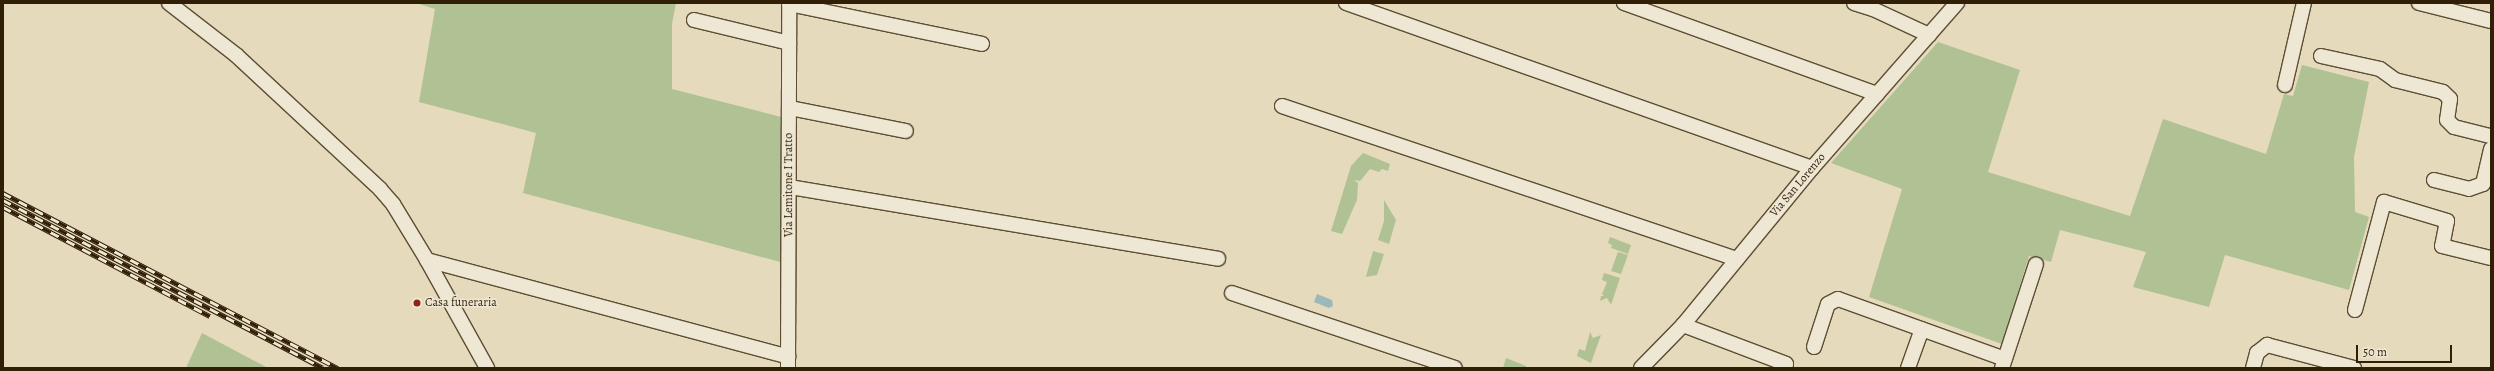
<!DOCTYPE html>
<html>
<head>
<meta charset="utf-8">
<style>
  body { margin:0 }
  #map { position:relative; width:2494px; height:371px; overflow:hidden; background:#e5dabc; font-family:Alegreya,serif }
  div>[style] { position:absolute }
  .green>* { inset:0; background:#b0c194 }
  .water>* { inset:0; background:#9bb8bb }
  .roads { filter:drop-shadow(1px 0 #5d4d34) drop-shadow(-1px 0 #5d4d34) drop-shadow(0 1px #5d4d34) drop-shadow(0 -1px #5d4d34) }
  .minor>* { height:14px; margin:-7px; padding:0 7px; transform-origin:7px; border-radius:7px; background:#eee7d3 }
  .rail>* { height:4.5px; margin-top:-2.25px; transform-origin:0; background:repeating-linear-gradient(90deg,#eee7d3 0 9px,#301e06 0 18px); box-sizing:border-box; border-block:1px solid #301e06 }
  .dots>* { width:11px; height:11px; translate:-50% -50%; box-sizing:border-box; border:2px solid #eee7d3; border-radius:50% }
  span { translate:-50% -50%; white-space:nowrap; text-align:center; line-height:1.15; -webkit-text-stroke:3px #eee7d3; paint-order:stroke }
  .street-label { font-size:12px; color:#301e06 }
  .poi-label { font-size:12px; color:#301e06 }
  .left { translate:0 -50%; text-align:left }
  .frame { position:absolute; inset:0; border:4px solid #301e06; pointer-events:none }
  .scale { position:absolute; left:2356px; top:345px; width:96px; height:18px; box-sizing:border-box; border:2px solid #301e06; border-top:0; padding-left:5px; font-size:12px; line-height:14px; white-space:nowrap; color:#301e06; -webkit-text-stroke:3px #eee7d3; paint-order:stroke }
</style>
</head>
<body>
<div id="map">
  <div class="green">
    <i style="clip-path:polygon(416px 3px,676px 3px,672px 24px,672px 89px,785px 118px,784px 263px,523px 193px,536px 133px,419px 102px,435px 9px)"></i>
    <i style="clip-path:polygon(1938px 42px,2020px 70px,1988px 172px,2130px 216px,2163px 119px,2266px 154px,2284px 94px,2293px 96px,2302px 65px,2369px 82px,2354px 157px,2355px 212px,2369px 217px,2349px 290px,2225px 255px,2209px 307px,2133px 287px,2146px 252px,2060px 230px,2051px 262px,2029px 256px,2002px 344px,1869px 297px,1902px 189px,1831px 163px)"></i>
    <i style="clip-path:polygon(1363px 153px,1390px 164px,1388px 171px,1382px 169px,1379px 172px,1370px 169px,1360px 181px,1354px 180px,1358px 183px,1357px 200px,1342px 234px,1331px 231px,1351px 166px)"></i>
    <i style="clip-path:polygon(1384px 200px,1396px 220px,1389px 244px,1378px 240px,1384px 221px)"></i>
    <i style="clip-path:polygon(1610px 237px,1631px 245px,1628px 254px,1611px 248px,1612px 245px,1608px 243px)"></i>
    <i style="clip-path:polygon(1373px 251px,1384px 254px,1377px 275px,1366px 277px)"></i>
    <i style="clip-path:polygon(1618px 252px,1628px 255px,1621px 274px,1611px 271px)"></i>
    <i style="clip-path:polygon(1604px 273px,1620px 278px,1611px 305px,1607px 298px,1600px 301px,1601px 296px,1604px 296px,1602px 294px,1607px 282px,1602px 280px)"></i>
    <i style="clip-path:polygon(1590px 332px,1593px 338px,1601px 335px,1591px 363px,1577px 356px,1579px 349px,1585px 351px)"></i>
    <i style="clip-path:polygon(202px 333px,268px 368px,186px 368px)"></i>
    <i style="clip-path:polygon(1506px 358px,1526px 366px,1526px 368px,1503px 368px)"></i>
  </div>
  <div class="water">
    <i style="clip-path:polygon(1317px 294px,1332px 300px,1333px 306px,1329px 308px,1314px 302px)"></i>
  </div>
  <div class="roads">
    <div class="minor">
      <i style="left:169px;top:3px;width:85px;rotate:37.8deg"></i>
      <i style="left:236px;top:55px;width:197px;rotate:42.9deg"></i>
      <i style="left:380px;top:189px;width:20px;rotate:49deg"></i>
      <i style="left:393px;top:204px;width:66px;rotate:58.7deg"></i>
      <i style="left:427px;top:260px;width:124px;rotate:60.9deg"></i>
      <i style="left:1346px;top:3px;width:494px;rotate:19.5deg"></i>
      <i style="left:1624px;top:3px;width:269px;rotate:19.8deg"></i>
      <i style="left:1854px;top:3px;width:20px;rotate:18deg"></i>
      <i style="left:1873px;top:9px;width:62px;rotate:24.9deg"></i>
      <i style="left:2419px;top:3px;width:74px;rotate:14deg"></i>
      <i style="left:789px;top:4px;width:197px;rotate:11.7deg"></i>
      <i style="left:694px;top:20px;width:98px;rotate:13.6deg"></i>
      <i style="left:2321px;top:56px;width:60px;rotate:12.4deg"></i>
      <i style="left:2380px;top:69px;width:19px;rotate:36deg"></i>
      <i style="left:2395px;top:80px;width:49px;rotate:14deg"></i>
      <i style="left:2443px;top:92px;width:10px;rotate:45deg"></i>
      <i style="left:2450px;top:99px;width:21px;rotate:98deg"></i>
      <i style="left:2447px;top:120px;width:10px;rotate:45deg"></i>
      <i style="left:2454px;top:127px;width:38px;rotate:14deg"></i>
      <i style="left:2285px;top:85px;width:84px;rotate:-77deg"></i>
      <i style="left:1282px;top:106px;width:480px;rotate:18.6deg"></i>
      <i style="left:790px;top:108px;width:118px;rotate:11.2deg"></i>
      <i style="left:2434px;top:180px;width:36px;rotate:14deg"></i>
      <i style="left:2469px;top:189px;width:15px;rotate:-20deg"></i>
      <i style="left:2483px;top:184px;width:36px;rotate:-77deg"></i>
      <i style="left:790px;top:187px;width:434px;rotate:9.5deg"></i>
      <i style="left:427px;top:260px;width:374px;rotate:15deg"></i>
      <i style="left:1232px;top:293px;width:235px;rotate:18.6deg"></i>
      <i style="left:2355px;top:310px;width:112px;rotate:-75deg"></i>
      <i style="left:2384px;top:202px;width:66px;rotate:16.8deg"></i>
      <i style="left:2447px;top:221px;width:25px;rotate:101deg"></i>
      <i style="left:2442px;top:246px;width:50px;rotate:13.8deg"></i>
      <i style="left:1683px;top:325px;width:110px;rotate:20.7deg"></i>
      <i style="left:1786px;top:364px;width:4px;rotate:104deg"></i>
      <i style="left:1814px;top:347px;width:45px;rotate:-72deg"></i>
      <i style="left:1828px;top:304px;width:11px;rotate:-27deg"></i>
      <i style="left:1838px;top:299px;width:177px;rotate:19.8deg"></i>
      <i style="left:788px;top:368px;width:365px;rotate:-89.8deg"></i>
      <i style="left:1641px;top:368px;width:60px;rotate:-45.7deg"></i>
      <i style="left:1683px;top:325px;width:203px;rotate:-50.6deg"></i>
      <i style="left:1812px;top:168px;width:220px;rotate:-48.7deg"></i>
      <i style="left:1908px;top:368px;width:41px;rotate:-70.3deg"></i>
      <i style="left:2002px;top:368px;width:109px;rotate:-71.9deg"></i>
      <i style="left:2253px;top:368px;width:16px;rotate:-75deg"></i>
      <i style="left:2257px;top:353px;width:13px;rotate:-39deg"></i>
      <i style="left:2267px;top:345px;width:90px;rotate:14.8deg"></i>
    </div>
  </div>
  <div class="rail">
    <i style="left:3px;top:193px;width:378px;rotate:27.6deg"></i>
    <i style="left:3px;top:200px;width:361px;rotate:27.7deg"></i>
    <i style="left:3px;top:207px;width:234px;rotate:27.8deg"></i>
  </div>
  <div class="dots">
    <i style="left:417px;top:303px;background:#8f2418"></i>
  </div>
  <div class="street-label">
    <span style="left:789px;top:185px;rotate:-90deg">Via Lemitone I Tratto</span>
    <span style="left:1798px;top:185px;rotate:-50deg">Via San Lorenzo</span>
  </div>
  <div class="poi-label">
    <span class="left" style="left:425px;top:303px">Casa funeraria</span>
  </div>
  <div class="frame"></div>
  <div class="scale">50 m</div>
</div>
</body>
</html>
